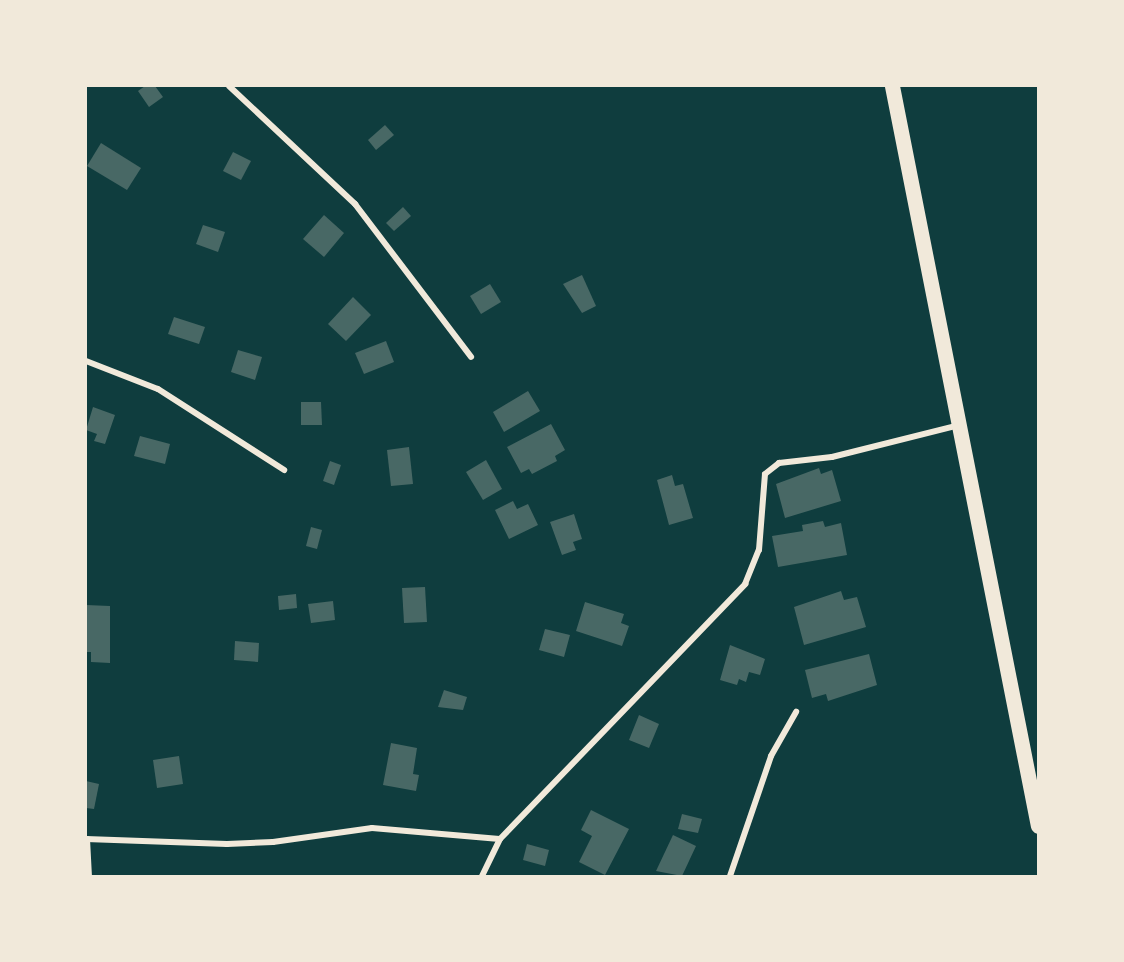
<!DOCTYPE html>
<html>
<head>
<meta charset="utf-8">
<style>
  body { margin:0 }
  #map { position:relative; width:1124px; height:962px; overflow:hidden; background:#0f3d3e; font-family:"Public Sans",sans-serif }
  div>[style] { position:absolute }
  .building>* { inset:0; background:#486865 }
  .minor>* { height:6px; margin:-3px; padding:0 3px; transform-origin:3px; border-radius:3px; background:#f1e9da }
  .primary>* { height:15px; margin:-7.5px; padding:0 7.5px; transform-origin:7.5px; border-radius:7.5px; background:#f1e9da }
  span { translate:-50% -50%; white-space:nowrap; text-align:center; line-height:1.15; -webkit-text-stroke:6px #f1e9da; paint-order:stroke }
  .frame { position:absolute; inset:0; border:87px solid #f1e9da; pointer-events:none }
</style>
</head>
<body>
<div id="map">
  <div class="building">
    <i style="clip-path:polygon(145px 86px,155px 86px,163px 97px,149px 107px,138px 91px)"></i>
    <i style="clip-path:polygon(385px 125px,394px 135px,376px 150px,368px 140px)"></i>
    <i style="clip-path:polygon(101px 143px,141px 168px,127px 190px,87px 166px)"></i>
    <i style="clip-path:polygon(233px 152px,251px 161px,241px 180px,223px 171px)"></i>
    <i style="clip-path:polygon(403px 207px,411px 216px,394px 231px,386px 223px)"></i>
    <i style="clip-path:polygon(324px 215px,344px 233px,324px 257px,303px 239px)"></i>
    <i style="clip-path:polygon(203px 225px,225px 232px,218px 252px,196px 244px)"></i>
    <i style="clip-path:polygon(582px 275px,596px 306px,582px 313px,563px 284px)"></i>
    <i style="clip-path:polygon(490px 284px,501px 302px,481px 314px,470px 296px)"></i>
    <i style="clip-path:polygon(353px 297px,371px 315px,346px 341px,328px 324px)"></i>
    <i style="clip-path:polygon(174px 317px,205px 327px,199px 344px,168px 334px)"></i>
    <i style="clip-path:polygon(386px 341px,394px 362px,364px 374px,355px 353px)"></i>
    <i style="clip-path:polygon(238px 350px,262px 357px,255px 380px,231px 372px)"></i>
    <i style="clip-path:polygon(528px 391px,540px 411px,504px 432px,493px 412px)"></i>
    <i style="clip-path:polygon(301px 402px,321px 402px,322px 425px,301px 425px)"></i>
    <i style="clip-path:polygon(93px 407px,115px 415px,105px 444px,94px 441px,97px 434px,86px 430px)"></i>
    <i style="clip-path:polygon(551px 424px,565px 450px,555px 456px,557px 461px,532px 474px,529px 469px,521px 473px,507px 447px)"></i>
    <i style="clip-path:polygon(140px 436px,170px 444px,165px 464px,134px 456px)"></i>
    <i style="clip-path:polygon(409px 447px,413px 484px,391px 486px,387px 450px)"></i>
    <i style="clip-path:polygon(486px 460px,502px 489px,483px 500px,466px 472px)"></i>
    <i style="clip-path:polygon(330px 461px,341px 465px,334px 485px,323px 481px)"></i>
    <i style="clip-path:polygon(819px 468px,821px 474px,832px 470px,841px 501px,785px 518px,776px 484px)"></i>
    <i style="clip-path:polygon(672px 475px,675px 486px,683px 484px,693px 518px,669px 525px,657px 480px)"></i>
    <i style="clip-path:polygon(513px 501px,517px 509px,528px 504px,538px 525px,509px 539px,495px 510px)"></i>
    <i style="clip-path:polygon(574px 514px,582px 539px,573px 542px,576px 550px,562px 555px,550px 522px)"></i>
    <i style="clip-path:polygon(823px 521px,825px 527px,841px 523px,847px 555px,778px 567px,772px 536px,803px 531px,802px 525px)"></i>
    <i style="clip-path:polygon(311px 527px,322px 530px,317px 549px,306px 546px)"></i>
    <i style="clip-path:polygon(425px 587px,427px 622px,404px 623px,402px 588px)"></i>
    <i style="clip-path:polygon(841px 591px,844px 600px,857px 597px,866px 627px,804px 645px,794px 607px)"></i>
    <i style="clip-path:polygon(296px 594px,297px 608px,279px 610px,278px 596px)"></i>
    <i style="clip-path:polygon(333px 601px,335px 620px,311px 623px,308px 604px)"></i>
    <i style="clip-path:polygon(585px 602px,624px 614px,621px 623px,629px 626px,622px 646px,576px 631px)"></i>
    <i style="clip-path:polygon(86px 605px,110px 606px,110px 663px,91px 662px,91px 652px,86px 652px)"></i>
    <i style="clip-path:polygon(545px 629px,570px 635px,564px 657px,539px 650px)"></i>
    <i style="clip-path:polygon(235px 641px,259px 643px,258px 662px,234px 660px)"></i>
    <i style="clip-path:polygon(730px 645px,765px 659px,760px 675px,749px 672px,746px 682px,739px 679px,737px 685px,720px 680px)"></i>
    <i style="clip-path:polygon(869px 654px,877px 685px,828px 701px,826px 694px,812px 698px,805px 670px)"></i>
    <i style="clip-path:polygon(444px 690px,467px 697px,463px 710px,438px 707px)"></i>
    <i style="clip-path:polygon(639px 715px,659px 724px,649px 748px,629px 740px)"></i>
    <i style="clip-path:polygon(391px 743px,417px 748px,413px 774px,419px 775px,416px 791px,383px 785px)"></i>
    <i style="clip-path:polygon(179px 756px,183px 784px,157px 788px,153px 760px)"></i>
    <i style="clip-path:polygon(86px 781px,99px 784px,94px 809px,86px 808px)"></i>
    <i style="clip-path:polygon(591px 810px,629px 829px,605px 875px,579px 862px,592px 836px,581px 830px)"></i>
    <i style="clip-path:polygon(682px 814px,702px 819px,698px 833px,678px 829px)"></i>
    <i style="clip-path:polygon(673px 835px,696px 846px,682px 876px,656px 871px)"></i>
    <i style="clip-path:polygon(527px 844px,549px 850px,545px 866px,523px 860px)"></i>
  </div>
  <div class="minor">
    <i style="left:229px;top:86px;width:173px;rotate:43.1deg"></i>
    <i style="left:355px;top:204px;width:192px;rotate:52.8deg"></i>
    <i style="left:86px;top:361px;width:77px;rotate:21.3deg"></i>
    <i style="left:158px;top:389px;width:150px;rotate:32.7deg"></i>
    <i style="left:86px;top:839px;width:141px;rotate:2deg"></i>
    <i style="left:227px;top:844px;width:46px;rotate:-2.5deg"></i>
    <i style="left:273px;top:842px;width:100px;rotate:-8deg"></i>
    <i style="left:372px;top:828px;width:128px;rotate:4.9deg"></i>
    <i style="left:87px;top:839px;width:37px;rotate:87deg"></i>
    <i style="left:482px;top:876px;width:41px;rotate:-64.1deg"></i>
    <i style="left:500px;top:839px;width:354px;rotate:-46.1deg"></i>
    <i style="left:745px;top:584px;width:37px;rotate:-68deg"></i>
    <i style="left:759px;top:550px;width:76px;rotate:-85.5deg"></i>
    <i style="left:765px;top:474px;width:18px;rotate:-38deg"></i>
    <i style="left:779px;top:463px;width:53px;rotate:-6.5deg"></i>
    <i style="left:832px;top:457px;width:131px;rotate:-14.1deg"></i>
    <i style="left:730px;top:876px;width:127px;rotate:-71.1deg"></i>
    <i style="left:771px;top:756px;width:51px;rotate:-60.4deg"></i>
  </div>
  <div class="primary">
    <i style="left:892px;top:86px;width:754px;rotate:78.84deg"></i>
  </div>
  <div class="frame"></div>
</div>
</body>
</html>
